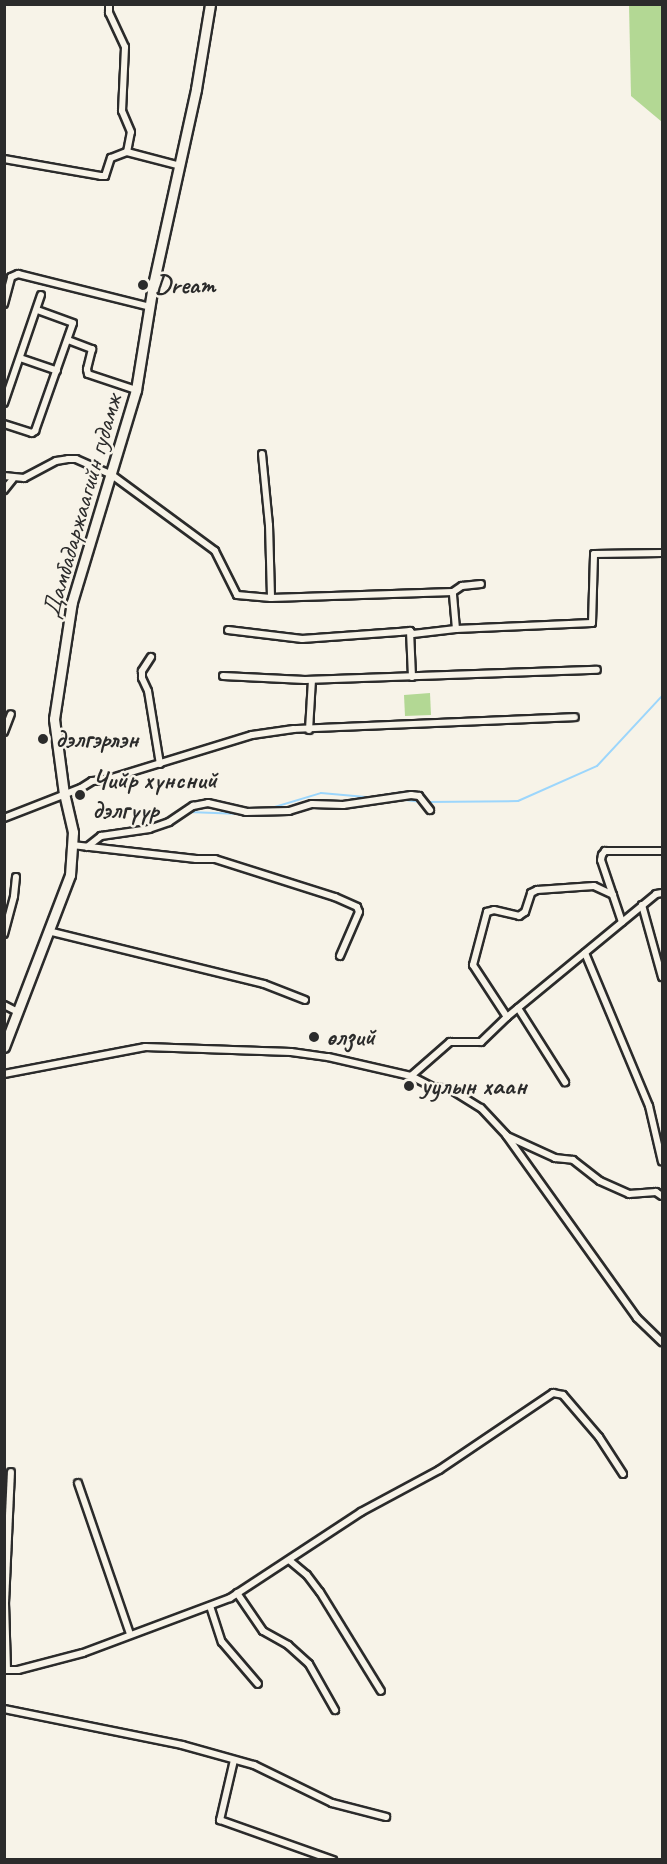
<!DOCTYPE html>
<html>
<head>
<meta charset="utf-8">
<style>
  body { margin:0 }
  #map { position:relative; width:667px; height:1864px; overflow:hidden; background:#f7f3e8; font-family:Caveat,sans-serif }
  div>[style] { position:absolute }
  .green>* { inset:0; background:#b3d894 }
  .stream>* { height:2px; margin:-1px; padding:0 1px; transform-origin:1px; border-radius:1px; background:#9cd6fc }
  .roads { filter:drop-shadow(2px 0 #2b2b2b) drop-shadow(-2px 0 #2b2b2b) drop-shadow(0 2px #2b2b2b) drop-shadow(0 -2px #2b2b2b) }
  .street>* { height:6px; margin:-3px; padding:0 3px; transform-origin:3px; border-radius:3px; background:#f7f3e8 }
  .secondary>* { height:9px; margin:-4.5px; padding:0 4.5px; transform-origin:4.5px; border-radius:4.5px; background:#f7f3e8 }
  .dots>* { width:16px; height:16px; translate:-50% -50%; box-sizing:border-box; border:3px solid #f7f3e8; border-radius:50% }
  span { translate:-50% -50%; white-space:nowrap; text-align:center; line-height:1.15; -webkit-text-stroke:5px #f7f3e8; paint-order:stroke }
  .poi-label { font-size:26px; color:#2b2b2b; font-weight:700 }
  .left { translate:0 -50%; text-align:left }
  .street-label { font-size:26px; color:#2b2b2b }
  .frame { position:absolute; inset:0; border:6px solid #2b2b2b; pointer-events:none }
</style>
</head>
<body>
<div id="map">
  <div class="green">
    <i style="clip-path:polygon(629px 5px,662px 5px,662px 122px,631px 96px)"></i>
    <i style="clip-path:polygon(430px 693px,431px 715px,405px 716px,404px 695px)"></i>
  </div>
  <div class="stream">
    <i style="left:397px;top:799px;width:25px;rotate:7deg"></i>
    <i style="left:427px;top:802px;width:91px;rotate:-0.6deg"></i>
    <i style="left:518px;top:801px;width:86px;rotate:-23.9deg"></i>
    <i style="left:597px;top:766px;width:96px;rotate:-47.1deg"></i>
    <i style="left:268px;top:809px;width:55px;rotate:-16.8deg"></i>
    <i style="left:321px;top:793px;width:56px;rotate:5.1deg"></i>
    <i style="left:188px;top:812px;width:54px;rotate:2.1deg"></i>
  </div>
  <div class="roads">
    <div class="street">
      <i style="left:127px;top:152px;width:52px;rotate:14.6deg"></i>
      <i style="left:4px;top:159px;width:98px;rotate:9.9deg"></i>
      <i style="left:101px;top:176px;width:4px"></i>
      <i style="left:105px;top:176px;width:19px;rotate:-72deg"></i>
      <i style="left:111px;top:158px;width:17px;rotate:-21deg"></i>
      <i style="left:127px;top:152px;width:20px;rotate:-79deg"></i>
      <i style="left:131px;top:132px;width:23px;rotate:-113deg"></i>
      <i style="left:122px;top:111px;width:64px;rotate:-87.3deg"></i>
      <i style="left:125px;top:47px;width:38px;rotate:-115deg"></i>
      <i style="left:109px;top:13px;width:9px;rotate:-90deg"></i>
      <i style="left:4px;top:304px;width:28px;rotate:-75deg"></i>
      <i style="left:11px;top:277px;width:8px;rotate:-23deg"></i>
      <i style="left:18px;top:274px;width:136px;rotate:14deg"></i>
      <i style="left:68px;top:340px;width:26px;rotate:21deg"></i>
      <i style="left:92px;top:349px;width:21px;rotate:104deg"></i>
      <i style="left:87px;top:369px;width:5px;rotate:79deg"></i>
      <i style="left:88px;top:374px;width:51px;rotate:18.4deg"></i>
      <i style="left:20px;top:358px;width:39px;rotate:19deg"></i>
      <i style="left:4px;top:403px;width:114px;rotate:-71.1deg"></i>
      <i style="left:4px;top:424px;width:29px;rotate:18deg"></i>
      <i style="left:32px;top:433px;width:4px;rotate:-34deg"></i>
      <i style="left:35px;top:431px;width:114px;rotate:-70.6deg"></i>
      <i style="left:73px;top:323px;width:38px;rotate:-160deg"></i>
      <i style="left:262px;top:454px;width:71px;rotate:84.4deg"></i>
      <i style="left:269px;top:525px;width:73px;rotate:88.4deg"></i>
      <i style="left:4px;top:476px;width:20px;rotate:6deg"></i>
      <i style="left:24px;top:478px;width:36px;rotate:-28deg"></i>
      <i style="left:56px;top:461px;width:12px;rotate:-9deg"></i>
      <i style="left:68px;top:459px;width:8px"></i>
      <i style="left:76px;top:459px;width:39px;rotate:24deg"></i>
      <i style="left:112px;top:475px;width:128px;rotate:36.4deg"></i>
      <i style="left:215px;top:551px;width:49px;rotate:63.4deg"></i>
      <i style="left:237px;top:595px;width:34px;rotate:5deg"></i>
      <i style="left:271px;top:598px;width:182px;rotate:-1.9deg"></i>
      <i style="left:4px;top:490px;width:14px;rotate:-51deg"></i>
      <i style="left:456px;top:629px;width:37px;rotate:-95deg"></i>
      <i style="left:453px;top:592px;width:11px;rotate:-34deg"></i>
      <i style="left:462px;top:586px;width:19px;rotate:-6deg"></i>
      <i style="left:228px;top:630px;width:75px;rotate:6.9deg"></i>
      <i style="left:302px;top:639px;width:97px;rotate:-4.1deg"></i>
      <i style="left:399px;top:632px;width:11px;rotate:-5deg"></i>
      <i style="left:410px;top:631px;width:4px;rotate:45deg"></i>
      <i style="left:413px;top:634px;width:43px;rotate:-6.6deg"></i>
      <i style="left:456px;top:629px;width:136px;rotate:-2.5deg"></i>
      <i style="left:592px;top:623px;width:69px;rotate:-88.3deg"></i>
      <i style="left:594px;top:554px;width:68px;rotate:-0.8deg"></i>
      <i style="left:410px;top:631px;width:46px;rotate:87.5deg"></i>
      <i style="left:151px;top:657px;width:17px;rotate:123deg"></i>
      <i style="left:142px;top:671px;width:7px;rotate:90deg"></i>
      <i style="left:142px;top:678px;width:14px;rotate:65deg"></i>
      <i style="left:148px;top:691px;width:74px;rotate:80.7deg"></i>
      <i style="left:223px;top:676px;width:82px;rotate:2.8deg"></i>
      <i style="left:305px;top:680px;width:292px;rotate:-2deg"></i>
      <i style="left:309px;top:730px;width:50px;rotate:-86.6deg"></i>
      <i style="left:4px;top:732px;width:19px;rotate:-69deg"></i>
      <i style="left:4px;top:818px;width:83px;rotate:-21.3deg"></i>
      <i style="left:81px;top:788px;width:13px;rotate:-32deg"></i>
      <i style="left:92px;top:781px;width:13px;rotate:-4deg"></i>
      <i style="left:105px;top:780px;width:154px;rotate:-17deg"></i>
      <i style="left:252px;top:735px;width:42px;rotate:-8.1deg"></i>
      <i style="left:294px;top:729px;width:281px;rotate:-2.4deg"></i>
      <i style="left:72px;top:845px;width:125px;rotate:6.4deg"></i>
      <i style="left:196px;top:859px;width:19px"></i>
      <i style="left:215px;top:859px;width:126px;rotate:17.6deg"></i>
      <i style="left:335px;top:897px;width:24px;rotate:24deg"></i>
      <i style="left:357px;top:907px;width:5px;rotate:68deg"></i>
      <i style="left:359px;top:912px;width:48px;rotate:113.4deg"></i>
      <i style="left:87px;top:847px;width:18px;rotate:-38deg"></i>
      <i style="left:101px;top:836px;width:49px;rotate:-8.3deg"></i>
      <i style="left:149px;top:829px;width:21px;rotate:-19deg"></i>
      <i style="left:169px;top:822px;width:29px;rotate:-34deg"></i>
      <i style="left:193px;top:806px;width:15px;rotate:-11deg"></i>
      <i style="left:208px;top:803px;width:39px;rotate:13deg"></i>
      <i style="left:246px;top:812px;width:43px;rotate:-1.3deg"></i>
      <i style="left:289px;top:811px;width:24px;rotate:-17deg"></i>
      <i style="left:312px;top:804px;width:31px;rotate:2deg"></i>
      <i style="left:343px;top:805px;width:69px;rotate:-8.4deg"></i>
      <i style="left:411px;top:795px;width:8px;rotate:7deg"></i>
      <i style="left:419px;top:796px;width:18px;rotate:52deg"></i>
      <i style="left:642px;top:905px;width:75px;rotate:74.5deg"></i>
      <i style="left:622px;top:922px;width:65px;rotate:-108.7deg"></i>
      <i style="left:601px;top:860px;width:5px;rotate:-79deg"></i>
      <i style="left:602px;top:855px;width:5px;rotate:-53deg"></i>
      <i style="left:605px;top:851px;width:57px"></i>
      <i style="left:48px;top:931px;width:222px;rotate:13.8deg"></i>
      <i style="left:264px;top:984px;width:44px;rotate:21.3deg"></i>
      <i style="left:4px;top:934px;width:39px;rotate:-75deg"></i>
      <i style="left:14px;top:896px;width:19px;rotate:-84deg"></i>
      <i style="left:585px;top:953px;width:166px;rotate:67.3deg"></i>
      <i style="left:649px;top:1106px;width:57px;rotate:76.9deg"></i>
      <i style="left:4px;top:1005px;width:13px;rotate:27deg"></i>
      <i style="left:518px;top:1008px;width:88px;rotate:57.6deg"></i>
      <i style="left:507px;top:1017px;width:62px;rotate:-123.2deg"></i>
      <i style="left:473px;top:965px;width:55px;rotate:-75.2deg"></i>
      <i style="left:487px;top:912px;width:7px;rotate:-16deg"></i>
      <i style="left:494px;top:910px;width:26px;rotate:13deg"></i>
      <i style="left:519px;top:916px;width:7px;rotate:-34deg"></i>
      <i style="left:525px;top:912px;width:20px;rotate:-72deg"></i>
      <i style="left:531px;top:893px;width:7px;rotate:-27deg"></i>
      <i style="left:537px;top:890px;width:57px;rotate:-4deg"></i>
      <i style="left:594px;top:886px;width:21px;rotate:25deg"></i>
      <i style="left:4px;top:1074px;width:144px;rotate:-10.8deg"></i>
      <i style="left:145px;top:1047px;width:146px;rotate:2deg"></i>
      <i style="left:291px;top:1052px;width:37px;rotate:8deg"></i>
      <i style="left:328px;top:1057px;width:85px;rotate:12.9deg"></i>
      <i style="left:411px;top:1076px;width:25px;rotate:27deg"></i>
      <i style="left:433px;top:1087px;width:17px;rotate:7deg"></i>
      <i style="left:450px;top:1089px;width:36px;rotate:32deg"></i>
      <i style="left:481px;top:1108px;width:37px;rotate:47deg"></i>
      <i style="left:506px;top:1135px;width:225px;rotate:54.4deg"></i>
      <i style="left:637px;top:1318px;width:35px;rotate:44deg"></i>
      <i style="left:411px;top:1076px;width:52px;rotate:-41.1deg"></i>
      <i style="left:450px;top:1042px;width:31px"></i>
      <i style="left:481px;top:1042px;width:36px;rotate:-44deg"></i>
      <i style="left:507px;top:1017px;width:193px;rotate:-39.5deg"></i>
      <i style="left:656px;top:894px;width:6px;rotate:-9deg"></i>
      <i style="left:507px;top:1136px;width:53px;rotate:24.6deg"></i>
      <i style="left:555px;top:1158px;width:18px;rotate:6deg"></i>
      <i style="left:573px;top:1160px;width:34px;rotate:38deg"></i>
      <i style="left:600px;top:1181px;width:32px;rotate:24deg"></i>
      <i style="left:629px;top:1194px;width:27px;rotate:-4deg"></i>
      <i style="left:656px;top:1192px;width:7px;rotate:34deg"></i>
      <i style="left:78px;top:1483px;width:160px;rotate:71deg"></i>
      <i style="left:289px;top:1560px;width:23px;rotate:40deg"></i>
      <i style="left:307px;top:1575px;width:21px;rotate:53deg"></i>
      <i style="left:320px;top:1592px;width:116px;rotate:58.4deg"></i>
      <i style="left:237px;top:1593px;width:46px;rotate:55.6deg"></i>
      <i style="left:263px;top:1631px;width:29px;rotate:29deg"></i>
      <i style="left:288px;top:1645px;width:28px;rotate:42deg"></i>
      <i style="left:309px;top:1664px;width:53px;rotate:60.5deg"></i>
      <i style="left:210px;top:1606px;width:38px;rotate:72deg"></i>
      <i style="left:222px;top:1642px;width:55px;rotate:49.4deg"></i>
      <i style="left:4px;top:1670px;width:14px"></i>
      <i style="left:18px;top:1670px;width:67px;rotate:-14.7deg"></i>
      <i style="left:83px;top:1653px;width:157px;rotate:-20.5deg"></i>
      <i style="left:230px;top:1598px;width:157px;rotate:-33.3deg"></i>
      <i style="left:361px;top:1512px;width:89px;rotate:-28.3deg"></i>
      <i style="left:439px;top:1470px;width:138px;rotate:-34deg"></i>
      <i style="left:553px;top:1393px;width:10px;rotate:11deg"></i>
      <i style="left:563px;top:1395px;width:55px;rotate:49.4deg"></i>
      <i style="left:599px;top:1437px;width:44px;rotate:57deg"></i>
      <i style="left:7px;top:1670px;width:67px;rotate:-91.7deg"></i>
      <i style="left:5px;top:1603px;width:131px;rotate:-87.4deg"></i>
      <i style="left:4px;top:1709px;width:182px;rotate:11.4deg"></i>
      <i style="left:182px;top:1745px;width:75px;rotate:15.5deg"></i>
      <i style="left:254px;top:1765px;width:87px;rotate:26deg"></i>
      <i style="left:332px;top:1803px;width:56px;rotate:14.5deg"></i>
      <i style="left:234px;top:1760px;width:62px;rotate:103.1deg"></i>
      <i style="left:220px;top:1820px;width:120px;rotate:19.5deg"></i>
    </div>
    <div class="secondary">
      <i style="left:4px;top:1047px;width:184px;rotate:-69deg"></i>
      <i style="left:70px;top:875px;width:43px;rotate:-86deg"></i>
      <i style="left:73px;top:832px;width:39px;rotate:-103deg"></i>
      <i style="left:64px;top:794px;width:76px;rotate:-97.6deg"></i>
      <i style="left:54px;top:719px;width:118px;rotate:-81.3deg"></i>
      <i style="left:72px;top:602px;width:221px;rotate:-73.2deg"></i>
      <i style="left:136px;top:390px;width:106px;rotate:-80.8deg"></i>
      <i style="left:153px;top:285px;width:201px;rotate:-77.6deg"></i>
      <i style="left:196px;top:89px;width:86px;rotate:-80.6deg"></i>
    </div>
  </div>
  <div class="dots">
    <i style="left:143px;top:285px;background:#2b2b2b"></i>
    <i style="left:43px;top:739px;background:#2b2b2b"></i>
    <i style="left:80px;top:795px;background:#2b2b2b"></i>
    <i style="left:314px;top:1037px;background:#2b2b2b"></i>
    <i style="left:409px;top:1086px;background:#2b2b2b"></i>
  </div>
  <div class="poi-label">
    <span class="left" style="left:155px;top:285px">Dream</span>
    <span class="left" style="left:55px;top:739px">дэлгэрлэн</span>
    <span class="left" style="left:92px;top:795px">Чийр хүнсний<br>дэлгүүр</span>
    <span class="left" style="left:326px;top:1037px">өлзий</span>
    <span class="left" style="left:421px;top:1086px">уулын хаан</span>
  </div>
  <div class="street-label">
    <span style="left:82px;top:506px;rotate:-74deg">Дамбадаржаагийн гудамж</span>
  </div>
  <div class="frame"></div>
</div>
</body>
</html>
